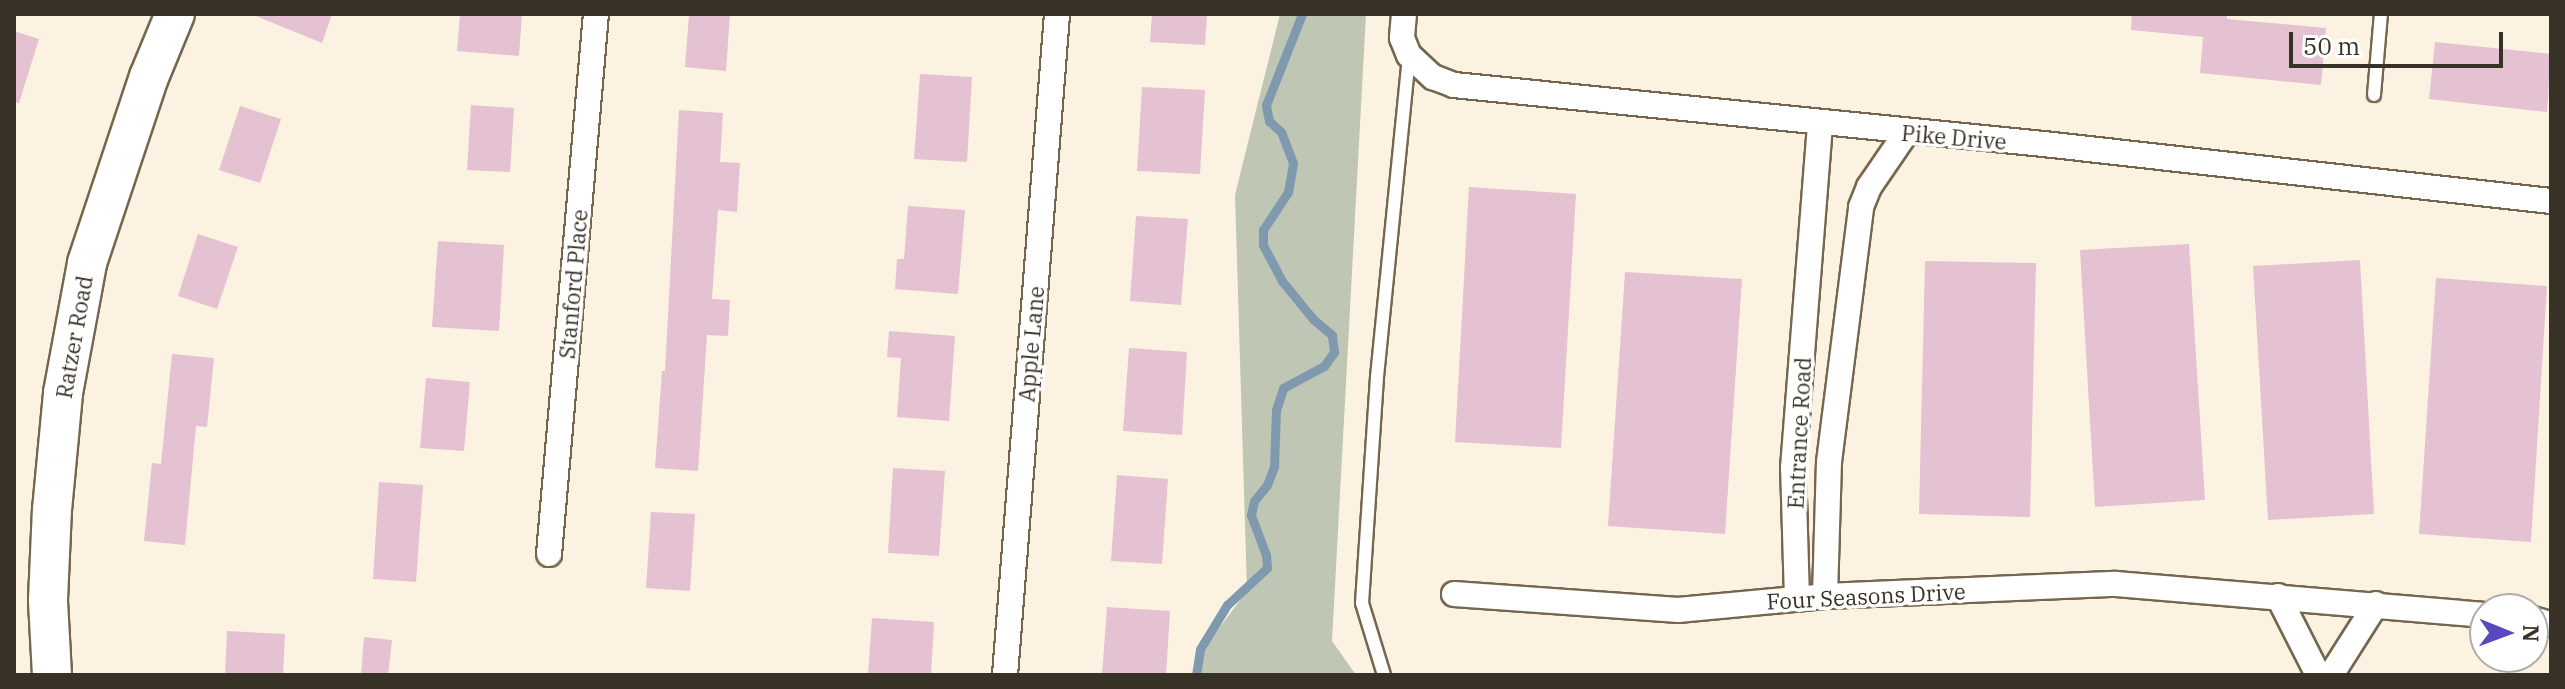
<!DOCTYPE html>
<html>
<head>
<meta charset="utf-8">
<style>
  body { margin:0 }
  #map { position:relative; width:2565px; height:689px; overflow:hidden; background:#fcf2e1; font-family:"IBM Plex Serif",serif }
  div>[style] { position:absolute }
  .green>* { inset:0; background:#bfc6b4 }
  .stream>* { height:9px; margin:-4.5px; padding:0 4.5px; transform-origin:4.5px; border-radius:4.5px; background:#7f99af }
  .building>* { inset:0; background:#e4c2d1 }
  .roads { filter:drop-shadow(2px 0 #76664e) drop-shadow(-2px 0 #76664e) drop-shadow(0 2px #76664e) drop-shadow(0 -2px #76664e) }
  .lane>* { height:12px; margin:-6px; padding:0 6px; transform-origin:6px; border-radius:6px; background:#fff }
  .street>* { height:24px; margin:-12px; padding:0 12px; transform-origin:12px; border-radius:12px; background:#fff }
  .primary>* { height:38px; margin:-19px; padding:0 19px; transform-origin:19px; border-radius:19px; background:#fff }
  span { translate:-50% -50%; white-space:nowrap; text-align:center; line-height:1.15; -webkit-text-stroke:7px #fff; paint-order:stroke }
  .street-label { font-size:22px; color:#383126 }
  .frame { position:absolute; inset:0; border:16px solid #383126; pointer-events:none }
  .north { position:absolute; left:2469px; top:593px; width:80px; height:80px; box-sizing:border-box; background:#fff; border:2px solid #afada8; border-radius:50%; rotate:91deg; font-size:22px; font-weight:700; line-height:32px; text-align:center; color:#383126 }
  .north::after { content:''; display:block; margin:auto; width:28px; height:36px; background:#5949c1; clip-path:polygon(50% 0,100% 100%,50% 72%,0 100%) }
  .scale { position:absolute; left:2289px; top:32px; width:214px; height:36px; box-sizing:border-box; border:4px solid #383126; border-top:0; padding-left:10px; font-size:24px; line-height:28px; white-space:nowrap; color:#383126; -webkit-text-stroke:6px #fff; paint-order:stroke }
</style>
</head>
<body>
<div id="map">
  <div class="green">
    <i style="clip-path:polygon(1280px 14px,1366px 14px,1332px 641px,1356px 675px,1198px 675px,1198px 656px,1247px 591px,1235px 195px)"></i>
  </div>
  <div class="stream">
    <i style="left:1196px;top:675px;width:26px;rotate:-81deg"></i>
    <i style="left:1200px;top:649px;width:52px;rotate:-58.5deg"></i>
    <i style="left:1227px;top:605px;width:54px;rotate:-42.8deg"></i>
    <i style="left:1267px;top:568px;width:13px;rotate:-94deg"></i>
    <i style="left:1266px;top:555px;width:43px;rotate:-110.6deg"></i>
    <i style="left:1251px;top:515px;width:14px;rotate:-78deg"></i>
    <i style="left:1254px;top:501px;width:21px;rotate:-51deg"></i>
    <i style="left:1267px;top:485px;width:19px;rotate:-69deg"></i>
    <i style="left:1274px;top:467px;width:57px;rotate:-88deg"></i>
    <i style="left:1276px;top:410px;width:23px;rotate:-72deg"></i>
    <i style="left:1283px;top:388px;width:47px;rotate:-28.2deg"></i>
    <i style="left:1324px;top:366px;width:17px;rotate:-54deg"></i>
    <i style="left:1334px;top:352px;width:17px;rotate:-97deg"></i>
    <i style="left:1332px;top:335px;width:25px;rotate:-140deg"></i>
    <i style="left:1313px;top:319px;width:49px;rotate:-129.2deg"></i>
    <i style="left:1282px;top:281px;width:41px;rotate:-117.8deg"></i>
    <i style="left:1263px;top:245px;width:15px;rotate:-90deg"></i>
    <i style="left:1263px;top:230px;width:45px;rotate:-56.7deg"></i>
    <i style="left:1288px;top:192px;width:29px;rotate:-80deg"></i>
    <i style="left:1293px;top:163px;width:33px;rotate:-111deg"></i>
    <i style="left:1281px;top:132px;width:16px;rotate:-137deg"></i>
    <i style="left:1269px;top:121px;width:16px;rotate:-101deg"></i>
    <i style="left:1266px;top:105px;width:98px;rotate:-68.4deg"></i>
  </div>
  <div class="building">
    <i style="clip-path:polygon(251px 14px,332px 14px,322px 43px)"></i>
    <i style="clip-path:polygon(460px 14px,522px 14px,519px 56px,457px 51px)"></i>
    <i style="clip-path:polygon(689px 14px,730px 14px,726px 71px,685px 67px)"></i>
    <i style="clip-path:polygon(1152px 14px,1207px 14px,1205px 45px,1150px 42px)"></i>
    <i style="clip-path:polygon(2132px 14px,2227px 14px,2227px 19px,2326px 28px,2321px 85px,2200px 73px,2203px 37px,2131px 30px)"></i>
    <i style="clip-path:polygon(14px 31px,39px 39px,19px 103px,14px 102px)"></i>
    <i style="clip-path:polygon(2435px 42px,2551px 54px,2547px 112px,2429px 99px)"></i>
    <i style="clip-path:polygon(920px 74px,972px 77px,967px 162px,914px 159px)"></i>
    <i style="clip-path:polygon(1142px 87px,1205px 90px,1200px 174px,1137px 171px)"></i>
    <i style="clip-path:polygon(471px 105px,514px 108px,510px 172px,467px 170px)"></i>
    <i style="clip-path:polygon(240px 106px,281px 119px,260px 183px,219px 170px)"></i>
    <i style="clip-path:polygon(679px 110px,723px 113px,720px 162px,740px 163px,737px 212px,718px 210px,712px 299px,730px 300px,728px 336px,707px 335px,698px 471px,655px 468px,662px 371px,665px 371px)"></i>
    <i style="clip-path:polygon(1469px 187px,1576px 194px,1561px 448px,1455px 442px)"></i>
    <i style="clip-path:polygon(908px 206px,965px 210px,958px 294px,895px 289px,897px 259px,904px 259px)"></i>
    <i style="clip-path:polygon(1136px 216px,1188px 219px,1181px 305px,1130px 301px)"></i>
    <i style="clip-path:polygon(198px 234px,238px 247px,217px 309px,178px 296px)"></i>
    <i style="clip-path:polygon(438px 241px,504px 245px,499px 331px,432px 327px)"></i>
    <i style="clip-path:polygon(2189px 244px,2205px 500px,2095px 507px,2080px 250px)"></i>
    <i style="clip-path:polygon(2360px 260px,2374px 514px,2268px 520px,2253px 266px)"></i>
    <i style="clip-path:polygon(1925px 261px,2036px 263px,2030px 517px,1919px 514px)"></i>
    <i style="clip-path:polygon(1625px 272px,1742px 279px,1725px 534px,1608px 526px)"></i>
    <i style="clip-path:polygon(2436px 278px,2547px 286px,2531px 542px,2419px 534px)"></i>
    <i style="clip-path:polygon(889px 331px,955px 336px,949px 421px,897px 417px,901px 358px,887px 357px)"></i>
    <i style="clip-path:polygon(1129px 348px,1187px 352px,1182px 435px,1123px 431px)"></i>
    <i style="clip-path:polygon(172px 354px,214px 358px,207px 427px,196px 426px,185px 545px,144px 541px,152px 463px,161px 464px)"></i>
    <i style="clip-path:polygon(426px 378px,470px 382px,464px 451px,420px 448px)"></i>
    <i style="clip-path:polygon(893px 468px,945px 471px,939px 556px,888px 553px)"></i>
    <i style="clip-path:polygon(1117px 475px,1168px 479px,1162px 564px,1111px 561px)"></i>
    <i style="clip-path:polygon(379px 482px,423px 485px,416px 582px,373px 579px)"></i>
    <i style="clip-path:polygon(651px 512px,695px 514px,690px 591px,646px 588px)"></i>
    <i style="clip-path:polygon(1107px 607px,1170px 611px,1166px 675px,1102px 675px)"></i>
    <i style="clip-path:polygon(872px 618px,934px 622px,931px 675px,868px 675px)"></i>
    <i style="clip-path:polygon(227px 631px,285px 634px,283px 675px,225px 675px)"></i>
    <i style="clip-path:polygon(364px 637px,392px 640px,388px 675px,361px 675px)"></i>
  </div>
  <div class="roads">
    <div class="lane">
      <i style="left:2374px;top:95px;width:81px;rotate:-85.1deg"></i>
      <i style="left:1384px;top:675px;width:75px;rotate:-107deg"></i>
      <i style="left:1362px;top:603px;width:226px;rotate:-86.2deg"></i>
      <i style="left:1377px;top:377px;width:324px;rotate:-84.3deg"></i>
    </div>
    <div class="street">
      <i style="left:1404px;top:14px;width:24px;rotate:95deg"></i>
      <i style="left:1402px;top:38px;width:18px;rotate:68deg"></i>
      <i style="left:1409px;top:55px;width:33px;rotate:43deg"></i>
      <i style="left:1433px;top:77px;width:22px;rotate:21deg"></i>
      <i style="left:1454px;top:85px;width:602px;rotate:5.72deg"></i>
      <i style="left:2053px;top:145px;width:501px;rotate:6.42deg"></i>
      <i style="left:549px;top:554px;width:542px;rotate:-85.03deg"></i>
      <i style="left:1454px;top:594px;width:225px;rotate:4.1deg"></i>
      <i style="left:1678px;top:610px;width:148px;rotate:-5.4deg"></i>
      <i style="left:1825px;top:596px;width:291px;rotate:-2.4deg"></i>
      <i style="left:2116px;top:584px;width:370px;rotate:4.8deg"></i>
      <i style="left:1825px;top:596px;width:134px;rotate:-88.3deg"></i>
      <i style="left:1829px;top:462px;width:257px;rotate:-82.8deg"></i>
      <i style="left:1861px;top:207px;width:22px;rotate:-68deg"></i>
      <i style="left:1869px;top:187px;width:65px;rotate:-55.6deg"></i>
      <i style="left:2278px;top:596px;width:89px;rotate:63.1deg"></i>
      <i style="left:1797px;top:599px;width:131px;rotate:-91.7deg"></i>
      <i style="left:1793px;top:468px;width:345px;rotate:-85.5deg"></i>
      <i style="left:2533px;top:619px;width:19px;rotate:16deg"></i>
      <i style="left:1005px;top:675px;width:663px;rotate:-85.5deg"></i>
      <i style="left:2331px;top:675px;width:84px;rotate:-57.6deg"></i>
    </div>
    <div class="primary">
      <i style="left:52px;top:675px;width:75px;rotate:-93.1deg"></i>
      <i style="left:48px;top:600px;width:90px;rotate:-87.5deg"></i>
      <i style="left:52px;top:510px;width:118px;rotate:-84.6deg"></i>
      <i style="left:63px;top:393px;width:132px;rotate:-79.5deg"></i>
      <i style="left:87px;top:263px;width:196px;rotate:-71.6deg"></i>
      <i style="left:149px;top:77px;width:68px;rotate:-67.6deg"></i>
    </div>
  </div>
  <div class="street-label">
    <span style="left:1954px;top:137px;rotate:5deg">Pike Drive</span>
    <span style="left:573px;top:284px;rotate:-85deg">Stanford Place</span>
    <span style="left:74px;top:337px;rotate:-80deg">Ratzer Road</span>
    <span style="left:1031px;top:344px;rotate:-85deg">Apple Lane</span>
    <span style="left:1799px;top:433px;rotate:-87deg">Entrance Road</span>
    <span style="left:1866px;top:596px;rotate:-3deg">Four Seasons Drive</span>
  </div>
  <div class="frame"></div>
  <div class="north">N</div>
  <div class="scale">50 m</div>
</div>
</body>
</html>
